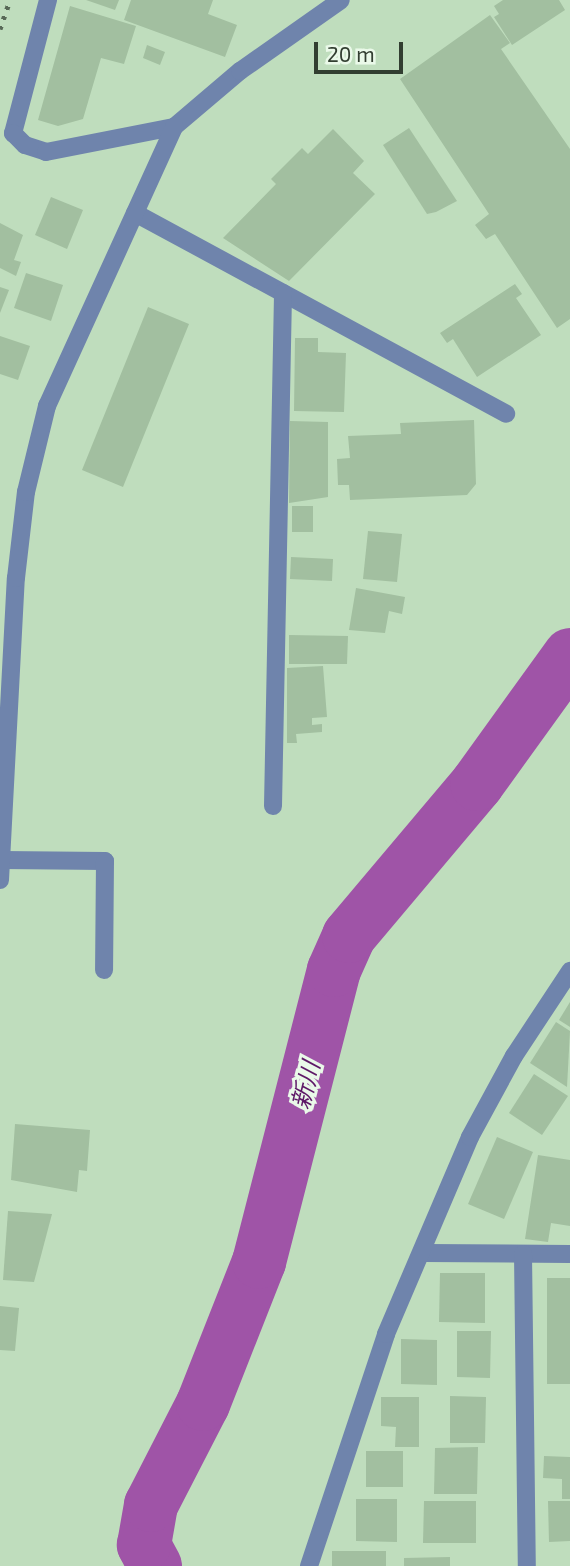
<!DOCTYPE html>
<html>
<head>
<meta charset="utf-8">
<style>
  body { margin:0 }
  #map { position:relative; width:570px; height:1566px; overflow:hidden; background:#bfddbd; font-family:"Exo 2","Noto Sans JP",sans-serif }
  div>[style] { position:absolute }
  .river>* { height:54px; margin:-27px; padding:0 27px; transform-origin:27px; border-radius:27px; background:#9f54a7 }
  .building>* { inset:0; background:#a2bfa0 }
  .minor>* { height:18px; margin:-9px; padding:0 9px; transform-origin:9px; border-radius:9px; background:#6f84ac }
  .rail>* { height:5px; margin-top:-2.5px; transform-origin:0; background:repeating-linear-gradient(90deg,#586957 0 3.5px,transparent 0 10.5px) }
  span { translate:-50% -50%; white-space:nowrap; text-align:center; line-height:1.15; -webkit-text-stroke:6px #eaf9e9; paint-order:stroke }
  .water-label { font-size:24px; color:#5e1867; font-style:italic }
  .scale { position:absolute; left:314px; top:42px; width:89px; height:32px; box-sizing:border-box; border:4px solid #323e31; border-top:0; padding-left:9px; font-size:21px; line-height:24px; white-space:nowrap; color:#323e31; -webkit-text-stroke:5px #eaf9e9; paint-order:stroke }
</style>
</head>
<body>
<div id="map">
  <div class="river">
    <i style="left:155px;top:1566px;width:24px;rotate:-118deg"></i>
    <i style="left:144px;top:1545px;width:41px;rotate:-80.1deg"></i>
    <i style="left:151px;top:1505px;width:114px;rotate:-62.8deg"></i>
    <i style="left:203px;top:1404px;width:153px;rotate:-68.5deg"></i>
    <i style="left:259px;top:1262px;width:301px;rotate:-75.6deg"></i>
    <i style="left:334px;top:970px;width:37px;rotate:-66deg"></i>
    <i style="left:349px;top:936px;width:199px;rotate:-49.9deg"></i>
    <i style="left:477px;top:784px;width:159px;rotate:-54.2deg"></i>
  </div>
  <div class="building">
    <i style="clip-path:polygon(86px 0,119px 0,115px 10px)"></i>
    <i style="clip-path:polygon(131px 0,213px 0,208px 14px,237px 25px,225px 57px,124px 20px)"></i>
    <i style="clip-path:polygon(503px 0,559px 0,565px 10px,512px 45px,494px 17px,499px 14px,494px 6px)"></i>
    <i style="clip-path:polygon(70px 6px,136px 26px,124px 64px,101px 58px,83px 119px,58px 126px,38px 120px)"></i>
    <i style="clip-path:polygon(490px 15px,510px 43px,501px 49px,570px 149px,570px 319px,557px 328px,495px 234px,486px 239px,475px 225px,489px 214px,400px 79px)"></i>
    <i style="clip-path:polygon(147px 45px,165px 52px,160px 65px,143px 58px)"></i>
    <i style="clip-path:polygon(409px 128px,457px 201px,436px 212px,427px 214px,383px 145px)"></i>
    <i style="clip-path:polygon(333px 129px,364px 161px,353px 173px,375px 194px,289px 281px,223px 238px,276px 184px,271px 179px,302px 148px,308px 154px)"></i>
    <i style="clip-path:polygon(51px 197px,83px 210px,67px 249px,35px 235px)"></i>
    <i style="clip-path:polygon(0 223px,23px 235px,14px 260px,21px 262px,16px 276px,0 268px)"></i>
    <i style="clip-path:polygon(26px 273px,63px 285px,51px 321px,14px 308px)"></i>
    <i style="clip-path:polygon(515px 284px,522px 294px,516px 298px,541px 335px,477px 377px,453px 339px,447px 343px,440px 333px)"></i>
    <i style="clip-path:polygon(0 287px,9px 290px,0 313px)"></i>
    <i style="clip-path:polygon(148px 307px,189px 324px,123px 487px,82px 470px)"></i>
    <i style="clip-path:polygon(0 336px,30px 346px,18px 380px,0 374px)"></i>
    <i style="clip-path:polygon(295px 338px,318px 338px,318px 352px,346px 353px,344px 412px,294px 411px)"></i>
    <i style="clip-path:polygon(474px 420px,476px 484px,467px 495px,350px 500px,349px 485px,338px 485px,337px 459px,350px 458px,348px 436px,401px 434px,400px 423px)"></i>
    <i style="clip-path:polygon(290px 421px,328px 422px,328px 497px,289px 503px)"></i>
    <i style="clip-path:polygon(292px 506px,313px 506px,313px 532px,292px 532px)"></i>
    <i style="clip-path:polygon(368px 531px,402px 534px,397px 582px,363px 579px)"></i>
    <i style="clip-path:polygon(291px 557px,333px 559px,332px 581px,290px 579px)"></i>
    <i style="clip-path:polygon(356px 588px,405px 597px,402px 614px,389px 611px,385px 633px,349px 630px)"></i>
    <i style="clip-path:polygon(289px 635px,348px 636px,347px 664px,289px 664px)"></i>
    <i style="clip-path:polygon(323px 666px,327px 717px,312px 718px,312px 725px,322px 724px,322px 732px,296px 734px,297px 743px,287px 743px,287px 668px)"></i>
    <i style="clip-path:polygon(570px 1002px,570px 1027px,559px 1020px)"></i>
    <i style="clip-path:polygon(556px 1022px,570px 1031px,567px 1087px,530px 1063px)"></i>
    <i style="clip-path:polygon(534px 1074px,568px 1096px,542px 1135px,509px 1113px)"></i>
    <i style="clip-path:polygon(15px 1124px,90px 1130px,87px 1171px,79px 1170px,77px 1192px,11px 1180px)"></i>
    <i style="clip-path:polygon(497px 1137px,533px 1152px,504px 1219px,468px 1204px)"></i>
    <i style="clip-path:polygon(538px 1155px,570px 1160px,570px 1226px,551px 1223px,548px 1242px,525px 1239px)"></i>
    <i style="clip-path:polygon(8px 1211px,52px 1214px,34px 1282px,3px 1280px)"></i>
    <i style="clip-path:polygon(440px 1273px,485px 1273px,485px 1323px,439px 1322px)"></i>
    <i style="clip-path:polygon(547px 1278px,570px 1278px,570px 1384px,547px 1384px)"></i>
    <i style="clip-path:polygon(0 1306px,19px 1308px,15px 1351px,0 1350px)"></i>
    <i style="clip-path:polygon(457px 1331px,491px 1331px,490px 1378px,457px 1377px)"></i>
    <i style="clip-path:polygon(401px 1339px,437px 1340px,437px 1385px,401px 1384px)"></i>
    <i style="clip-path:polygon(450px 1396px,486px 1397px,485px 1443px,450px 1443px)"></i>
    <i style="clip-path:polygon(381px 1397px,419px 1397px,419px 1447px,395px 1447px,396px 1427px,381px 1426px)"></i>
    <i style="clip-path:polygon(478px 1447px,477px 1494px,434px 1494px,435px 1448px)"></i>
    <i style="clip-path:polygon(366px 1451px,403px 1451px,403px 1487px,366px 1487px)"></i>
    <i style="clip-path:polygon(544px 1456px,570px 1457px,570px 1499px,562px 1499px,562px 1479px,543px 1478px)"></i>
    <i style="clip-path:polygon(356px 1499px,397px 1499px,397px 1542px,356px 1541px)"></i>
    <i style="clip-path:polygon(424px 1501px,476px 1501px,476px 1543px,423px 1543px)"></i>
    <i style="clip-path:polygon(548px 1501px,570px 1501px,570px 1541px,549px 1542px)"></i>
    <i style="clip-path:polygon(332px 1551px,386px 1551px,386px 1566px,332px 1566px)"></i>
    <i style="clip-path:polygon(450px 1557px,450px 1566px,404px 1566px,404px 1558px)"></i>
  </div>
  <div class="minor">
    <i style="left:48px;top:0;width:138px;rotate:104.7deg"></i>
    <i style="left:13px;top:133px;width:17px;rotate:45deg"></i>
    <i style="left:25px;top:145px;width:22px;rotate:18deg"></i>
    <i style="left:46px;top:152px;width:130px;rotate:-11.1deg"></i>
    <i style="left:174px;top:127px;width:87px;rotate:-40.3deg"></i>
    <i style="left:240px;top:71px;width:123px;rotate:-35.1deg"></i>
    <i style="left:135px;top:213px;width:422px;rotate:28.4deg"></i>
    <i style="left:273px;top:806px;width:513px;rotate:-88.88deg"></i>
    <i style="left:2px;top:860px;width:103px;rotate:0.6deg"></i>
    <i style="left:105px;top:861px;width:109px;rotate:90.5deg"></i>
    <i style="left:0;top:880px;width:302px;rotate:-87deg"></i>
    <i style="left:16px;top:578px;width:87px;rotate:-83.4deg"></i>
    <i style="left:26px;top:492px;width:89px;rotate:-76.3deg"></i>
    <i style="left:47px;top:406px;width:307px;rotate:-65.5deg"></i>
    <i style="left:424px;top:1253px;width:146px;rotate:0.4deg"></i>
    <i style="left:523px;top:1254px;width:312px;rotate:89.3deg"></i>
    <i style="left:309px;top:1566px;width:244px;rotate:-71.6deg"></i>
    <i style="left:386px;top:1334px;width:214px;rotate:-66.9deg"></i>
    <i style="left:470px;top:1137px;width:92px;rotate:-61.5deg"></i>
    <i style="left:514px;top:1056px;width:102px;rotate:-56.6deg"></i>
  </div>
  <div class="rail">
    <i style="left:0;top:29px;width:31px;rotate:-71deg"></i>
  </div>
  <div class="water-label">
    <span style="left:305px;top:1085px;rotate:-76deg">新川</span>
  </div>
  <div class="scale">20 m</div>
</div>
</body>
</html>
